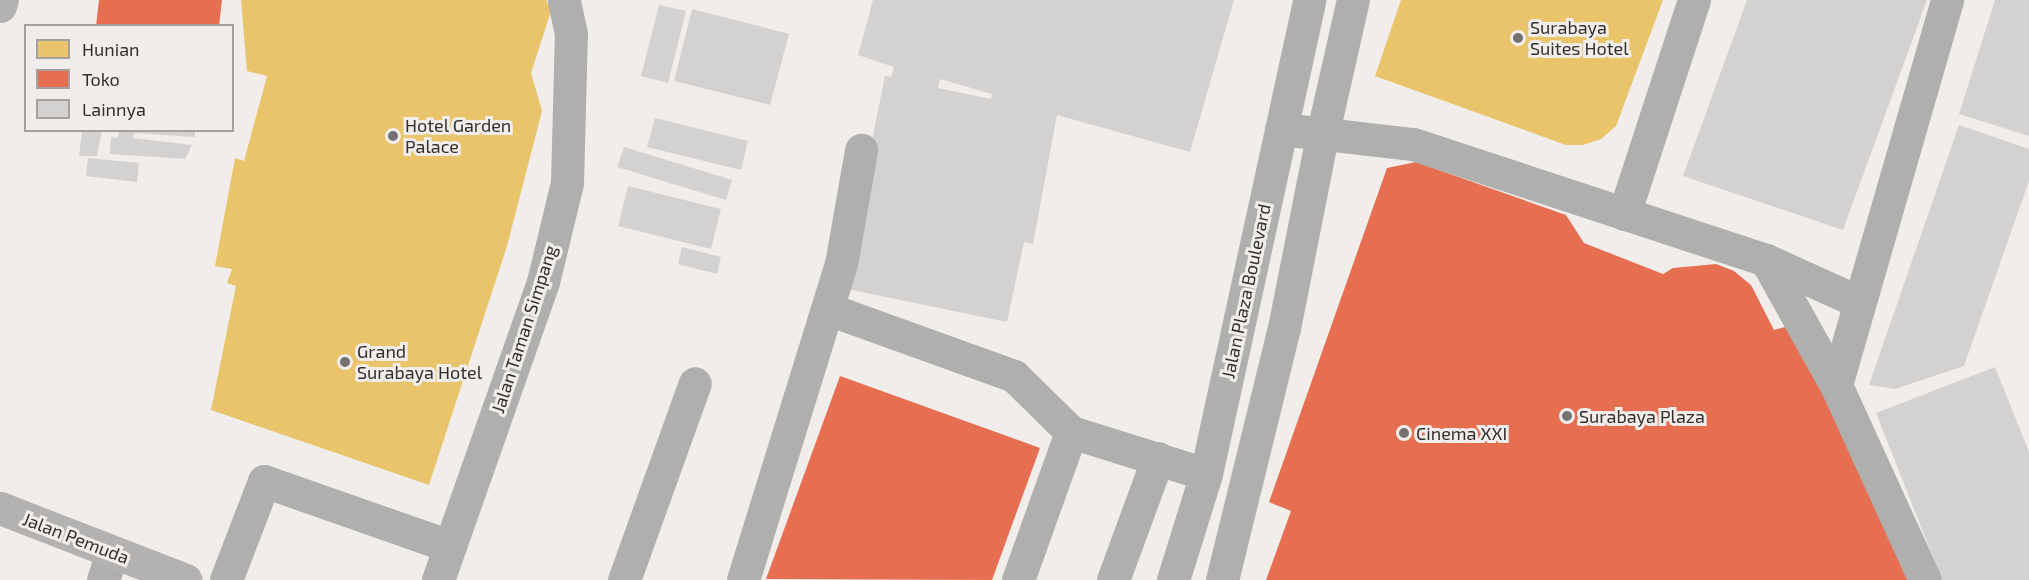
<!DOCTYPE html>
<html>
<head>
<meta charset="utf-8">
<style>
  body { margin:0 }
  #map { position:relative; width:2029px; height:580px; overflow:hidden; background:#f0edeb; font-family:"Exo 2",sans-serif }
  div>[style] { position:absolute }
  .homes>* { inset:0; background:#e9c46a }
  .shops>* { inset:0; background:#e76f51 }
  .building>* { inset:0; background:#d4d2d0 }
  .minor>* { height:33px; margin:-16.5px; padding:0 16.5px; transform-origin:16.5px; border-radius:16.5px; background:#afafae }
  .major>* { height:33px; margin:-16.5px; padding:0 16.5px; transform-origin:16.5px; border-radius:16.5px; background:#b4b2b0 }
  .dots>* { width:16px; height:16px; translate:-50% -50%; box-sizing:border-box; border:3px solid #f1edea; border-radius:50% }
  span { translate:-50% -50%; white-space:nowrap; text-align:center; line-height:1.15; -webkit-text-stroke:6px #f1edea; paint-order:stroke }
  .poi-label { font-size:18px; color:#32302f }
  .left { translate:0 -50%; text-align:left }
  .street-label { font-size:18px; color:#32302f }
  .legend { position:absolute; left:24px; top:24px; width:210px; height:108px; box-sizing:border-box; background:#f1edea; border:2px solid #a5a19f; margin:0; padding:8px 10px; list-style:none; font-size:18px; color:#32302f }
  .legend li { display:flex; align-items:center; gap:12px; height:30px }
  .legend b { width:30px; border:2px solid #a5a19f }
</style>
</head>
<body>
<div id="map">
  <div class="homes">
    <i style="clip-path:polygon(241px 0,546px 0,551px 11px,531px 73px,542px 111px,507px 246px,429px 485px,211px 410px,236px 286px,227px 283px,232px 269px,215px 266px,235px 158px,244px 161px,267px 76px,247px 71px)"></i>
    <i style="clip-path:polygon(1401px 0,1663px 0,1616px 126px,1601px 139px,1583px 145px,1566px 145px,1375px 76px)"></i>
  </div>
  <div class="shops">
    <i style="clip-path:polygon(99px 0,222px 0,219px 26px,96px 26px)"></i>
    <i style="clip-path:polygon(1416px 162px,1566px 215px,1584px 243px,1663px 274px,1673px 268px,1716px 264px,1734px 271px,1751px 285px,1774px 330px,1792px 325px,1911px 580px,1266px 580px,1291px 511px,1269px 502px,1387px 168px)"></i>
    <i style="clip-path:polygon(840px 376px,1040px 448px,992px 580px,766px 579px)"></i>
  </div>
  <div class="building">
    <i style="clip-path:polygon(evenodd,873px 0,1234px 0,1190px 152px,1057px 115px,1033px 244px,1024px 242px,1007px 322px,842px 288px,885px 76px,891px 77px,894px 67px,858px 55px,873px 0,940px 79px,992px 94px,991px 99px,938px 88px,940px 79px)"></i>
    <i style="clip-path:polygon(1747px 0,1927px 0,1843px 230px,1683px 176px)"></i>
    <i style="clip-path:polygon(1995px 0,2029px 0,2029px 136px,1959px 114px)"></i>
    <i style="clip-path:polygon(659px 5px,686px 11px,668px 83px,641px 76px)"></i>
    <i style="clip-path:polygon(692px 9px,789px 34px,770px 105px,674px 81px)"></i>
    <i style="clip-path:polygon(655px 118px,748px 141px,741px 170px,647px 147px)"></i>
    <i style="clip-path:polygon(1959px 125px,2029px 149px,2029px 181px,1964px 366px,1895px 389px,1869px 385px)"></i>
    <i style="clip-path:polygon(82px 130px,102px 130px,97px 156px,79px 156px)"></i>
    <i style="clip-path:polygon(114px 130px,195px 130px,195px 137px,134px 133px,133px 138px,192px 145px,185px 159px,110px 154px,111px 137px,118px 138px,119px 133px)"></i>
    <i style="clip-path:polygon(624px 147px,732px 180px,726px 200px,617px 167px)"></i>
    <i style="clip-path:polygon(88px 158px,139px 163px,137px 182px,86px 176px)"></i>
    <i style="clip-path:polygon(628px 186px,721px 209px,711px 249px,618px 226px)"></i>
    <i style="clip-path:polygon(682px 247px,721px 257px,717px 274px,678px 264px)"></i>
    <i style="clip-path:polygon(1995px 367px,2029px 452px,2029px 580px,1942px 580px,1876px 413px)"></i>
  </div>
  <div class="minor">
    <i style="left:1281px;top:129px;width:133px;rotate:6.5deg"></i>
    <i style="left:1413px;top:144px;width:372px;rotate:18.2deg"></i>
    <i style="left:1766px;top:260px;width:143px;rotate:60.8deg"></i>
    <i style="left:1836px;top:385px;width:214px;rotate:65.5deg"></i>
    <i style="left:1624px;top:214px;width:225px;rotate:-71.9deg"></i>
    <i style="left:1766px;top:260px;width:102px;rotate:24.3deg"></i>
    <i style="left:828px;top:309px;width:198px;rotate:19.8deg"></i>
    <i style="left:1014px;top:376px;width:80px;rotate:44.5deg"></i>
    <i style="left:1071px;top:432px;width:141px;rotate:17.3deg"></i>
    <i style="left:1836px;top:385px;width:401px;rotate:-73.9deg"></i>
    <i style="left:103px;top:580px;width:29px;rotate:-72deg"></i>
    <i style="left:226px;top:580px;width:106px;rotate:-69deg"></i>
    <i style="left:264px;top:481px;width:197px;rotate:19.3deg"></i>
    <i style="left:438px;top:580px;width:316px;rotate:-70.6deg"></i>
    <i style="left:543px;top:282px;width:102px;rotate:-76.4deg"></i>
    <i style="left:567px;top:183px;width:149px;rotate:-88.5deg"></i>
    <i style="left:571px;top:34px;width:35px;rotate:-102deg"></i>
    <i style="left:624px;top:580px;width:209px;rotate:-70.2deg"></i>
    <i style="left:743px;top:580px;width:331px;rotate:-72.8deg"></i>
    <i style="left:841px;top:264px;width:116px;rotate:-80deg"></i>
    <i style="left:1018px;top:580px;width:157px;rotate:-70.3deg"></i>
    <i style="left:1113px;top:580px;width:130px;rotate:-69.8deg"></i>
    <i style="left:1173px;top:580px;width:111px;rotate:-72.7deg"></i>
    <i style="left:1206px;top:474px;width:485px;rotate:-77.7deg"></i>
    <i style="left:1222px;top:580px;width:260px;rotate:-76.2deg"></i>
    <i style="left:1284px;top:328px;width:196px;rotate:-78.8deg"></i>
    <i style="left:1322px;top:136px;width:139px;rotate:-77.2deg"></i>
  </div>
  <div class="major">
    <i style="left:0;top:6px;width:6px;rotate:-72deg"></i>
    <i style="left:0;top:508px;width:199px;rotate:21.2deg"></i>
  </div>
  <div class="dots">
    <i style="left:1518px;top:38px;background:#747271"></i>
    <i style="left:393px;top:136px;background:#747271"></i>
    <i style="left:345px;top:362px;background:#747271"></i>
    <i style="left:1567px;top:416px;background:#747271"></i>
    <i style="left:1404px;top:433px;background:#747271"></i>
  </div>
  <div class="poi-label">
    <span class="left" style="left:1530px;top:38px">Surabaya<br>Suites Hotel</span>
    <span class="left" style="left:405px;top:136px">Hotel Garden<br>Palace</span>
    <span class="left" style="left:357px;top:362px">Grand<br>Surabaya Hotel</span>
    <span class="left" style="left:1579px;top:416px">Surabaya Plaza</span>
    <span class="left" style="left:1416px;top:433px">Cinema XXI</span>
  </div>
  <div class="street-label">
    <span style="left:1246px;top:291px;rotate:-78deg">Jalan Plaza Boulevard</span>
    <span style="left:524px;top:329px;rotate:-72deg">Jalan Taman Simpang</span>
    <span style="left:76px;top:538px;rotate:21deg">Jalan Pemuda</span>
  </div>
  <ul class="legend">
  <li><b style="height:16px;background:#e9c46a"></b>Hunian</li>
  <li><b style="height:16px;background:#e76f51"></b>Toko</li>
  <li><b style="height:16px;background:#d4d2d0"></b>Lainnya</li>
  </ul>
</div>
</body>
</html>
